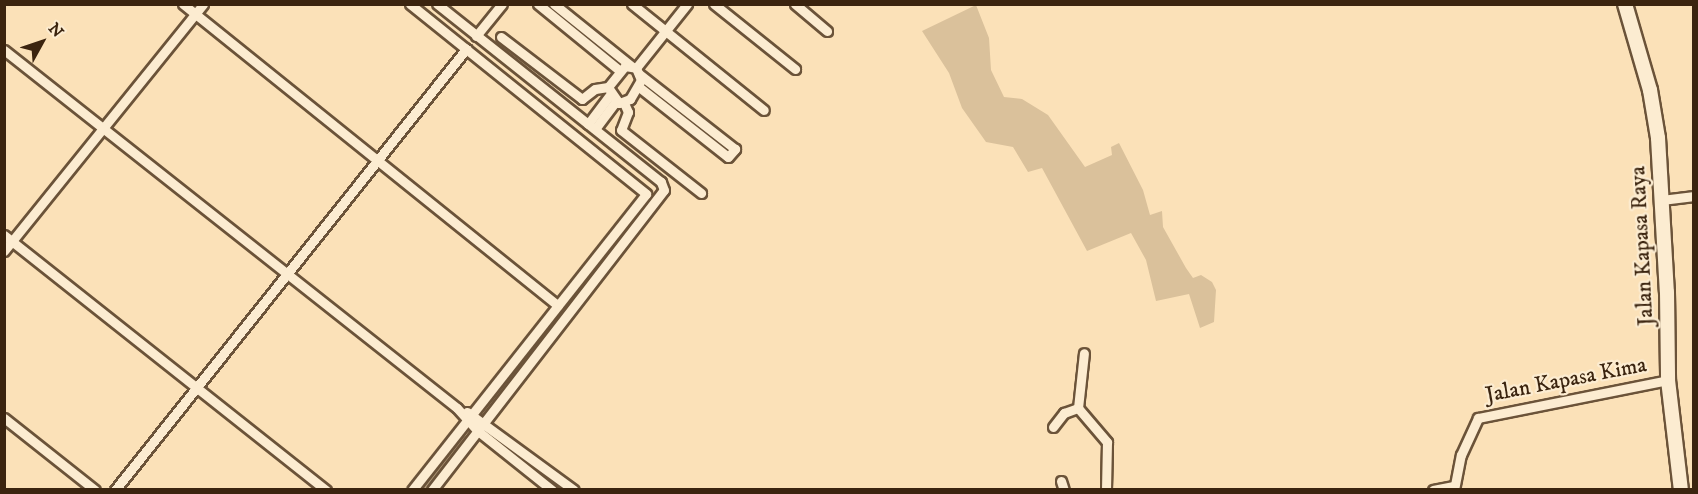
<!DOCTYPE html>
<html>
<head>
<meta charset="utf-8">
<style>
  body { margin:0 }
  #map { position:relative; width:1698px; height:494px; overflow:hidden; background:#fbe1b8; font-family:"IM FELL DW Pica",serif }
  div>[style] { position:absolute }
  .green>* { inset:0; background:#dac19b }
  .stream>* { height:2px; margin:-1px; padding:0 1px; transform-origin:1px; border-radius:1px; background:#baa17f }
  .roads { filter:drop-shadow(2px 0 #6b5339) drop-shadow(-2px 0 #6b5339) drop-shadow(0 2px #6b5339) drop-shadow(0 -2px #6b5339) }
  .street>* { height:9px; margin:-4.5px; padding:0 4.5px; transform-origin:4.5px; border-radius:4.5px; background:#fcecd1 }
  .secondary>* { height:14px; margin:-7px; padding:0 7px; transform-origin:7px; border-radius:7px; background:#fcecd1 }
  span { translate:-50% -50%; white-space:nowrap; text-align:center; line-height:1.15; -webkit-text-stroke:4.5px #fcecd1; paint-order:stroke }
  .street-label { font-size:22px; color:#3b240f }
  .frame { position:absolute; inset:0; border:6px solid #3b240f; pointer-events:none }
  .north { position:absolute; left:12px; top:12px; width:60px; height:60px; -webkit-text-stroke:4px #fcecd1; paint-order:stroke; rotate:50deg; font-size:16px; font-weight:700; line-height:24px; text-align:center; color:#3b240f }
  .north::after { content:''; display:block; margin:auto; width:21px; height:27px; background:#3b240f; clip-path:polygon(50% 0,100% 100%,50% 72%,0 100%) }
</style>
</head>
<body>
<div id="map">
  <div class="green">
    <i style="clip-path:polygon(976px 5px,989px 38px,991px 70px,1004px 97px,1022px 99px,1048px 115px,1085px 167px,1112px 155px,1111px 147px,1119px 143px,1143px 190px,1150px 215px,1162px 211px,1163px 227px,1186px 268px,1193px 278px,1201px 275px,1212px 282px,1216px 290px,1214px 322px,1200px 328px,1189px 294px,1156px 301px,1146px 260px,1131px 233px,1087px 251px,1042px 168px,1028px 172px,1013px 147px,986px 142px,962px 108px,949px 73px,922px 31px)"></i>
  </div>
  <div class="stream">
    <i style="left:423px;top:490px;width:68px;rotate:-52.1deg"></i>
  </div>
  <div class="roads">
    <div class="street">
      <i style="left:183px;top:4px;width:481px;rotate:38.8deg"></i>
      <i style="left:410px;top:4px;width:303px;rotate:38.8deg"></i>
      <i style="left:646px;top:194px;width:377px;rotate:128.3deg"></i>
      <i style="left:538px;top:4px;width:104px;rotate:39.2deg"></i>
      <i style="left:554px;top:4px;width:99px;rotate:38.8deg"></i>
      <i style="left:632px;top:4px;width:169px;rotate:38.8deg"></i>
      <i style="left:714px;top:4px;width:104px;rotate:38.7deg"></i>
      <i style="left:795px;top:4px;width:42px;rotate:40.2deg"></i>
      <i style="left:476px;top:36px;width:41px;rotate:-50.9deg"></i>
      <i style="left:501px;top:37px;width:102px;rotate:37.4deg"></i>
      <i style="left:582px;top:99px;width:16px;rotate:-38deg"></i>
      <i style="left:595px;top:89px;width:13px;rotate:-9deg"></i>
      <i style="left:4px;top:50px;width:577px;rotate:38.32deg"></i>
      <i style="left:457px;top:408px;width:31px;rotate:48deg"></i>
      <i style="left:478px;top:431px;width:95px;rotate:38.6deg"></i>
      <i style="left:625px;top:66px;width:11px;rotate:10deg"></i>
      <i style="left:636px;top:68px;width:13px;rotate:67deg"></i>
      <i style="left:641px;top:80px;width:22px;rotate:120deg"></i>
      <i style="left:630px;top:99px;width:12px;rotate:160deg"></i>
      <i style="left:619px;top:103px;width:19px;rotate:-125deg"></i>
      <i style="left:608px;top:87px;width:27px;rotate:-51deg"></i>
      <i style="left:636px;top:68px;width:82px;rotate:-51.4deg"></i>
      <i style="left:639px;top:87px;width:113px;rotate:38.2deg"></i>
      <i style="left:728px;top:157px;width:11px;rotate:-49deg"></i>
      <i style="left:735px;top:149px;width:122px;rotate:-142deg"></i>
      <i style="left:624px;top:103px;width:10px;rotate:66deg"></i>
      <i style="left:628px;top:112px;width:19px;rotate:111deg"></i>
      <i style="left:621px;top:130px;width:102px;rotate:38.2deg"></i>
      <i style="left:588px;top:124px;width:36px;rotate:-53deg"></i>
      <i style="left:595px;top:129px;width:35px;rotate:-53deg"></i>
      <i style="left:1662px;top:200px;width:32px;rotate:-7deg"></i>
      <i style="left:4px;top:235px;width:411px;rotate:38.4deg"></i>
      <i style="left:4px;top:251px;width:317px;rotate:-51.1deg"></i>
      <i style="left:1078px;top:408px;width:45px;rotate:49.5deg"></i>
      <i style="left:1107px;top:442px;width:48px;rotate:91.2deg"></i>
      <i style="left:1078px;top:408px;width:55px;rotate:-83.8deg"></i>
      <i style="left:467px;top:412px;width:132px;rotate:36.1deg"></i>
      <i style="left:4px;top:418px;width:116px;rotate:38.4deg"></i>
      <i style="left:1053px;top:427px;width:18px;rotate:-52deg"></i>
      <i style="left:1064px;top:413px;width:15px;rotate:-20deg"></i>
      <i style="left:1061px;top:481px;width:9px;rotate:72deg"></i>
      <i style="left:115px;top:490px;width:564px;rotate:-51.48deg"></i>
      <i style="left:432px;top:490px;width:379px;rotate:-52.3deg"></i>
      <i style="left:664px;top:190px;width:9px;rotate:-111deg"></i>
      <i style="left:661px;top:182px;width:286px;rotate:-141.5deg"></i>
      <i style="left:1433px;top:490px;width:21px;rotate:-11deg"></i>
      <i style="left:1454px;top:490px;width:36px;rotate:-79deg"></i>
      <i style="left:1461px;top:455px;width:41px;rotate:-65.3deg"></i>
      <i style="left:1478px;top:418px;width:194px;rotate:-11.3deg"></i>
    </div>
    <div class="secondary">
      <i style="left:1625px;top:4px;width:90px;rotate:73.8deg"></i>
      <i style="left:1650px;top:90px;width:49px;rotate:80.5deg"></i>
      <i style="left:1658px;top:138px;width:154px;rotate:86.7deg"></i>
      <i style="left:1667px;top:292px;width:88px;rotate:89.3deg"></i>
      <i style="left:1668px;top:380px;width:111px;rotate:83.3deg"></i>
    </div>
  </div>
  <div class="street-label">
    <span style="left:1642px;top:246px;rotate:-93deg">Jalan Kapasa Raya</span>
    <span style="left:1566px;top:380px;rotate:-11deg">Jalan Kapasa Kima</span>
  </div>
  <div class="frame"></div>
  <div class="north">N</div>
</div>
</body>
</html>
